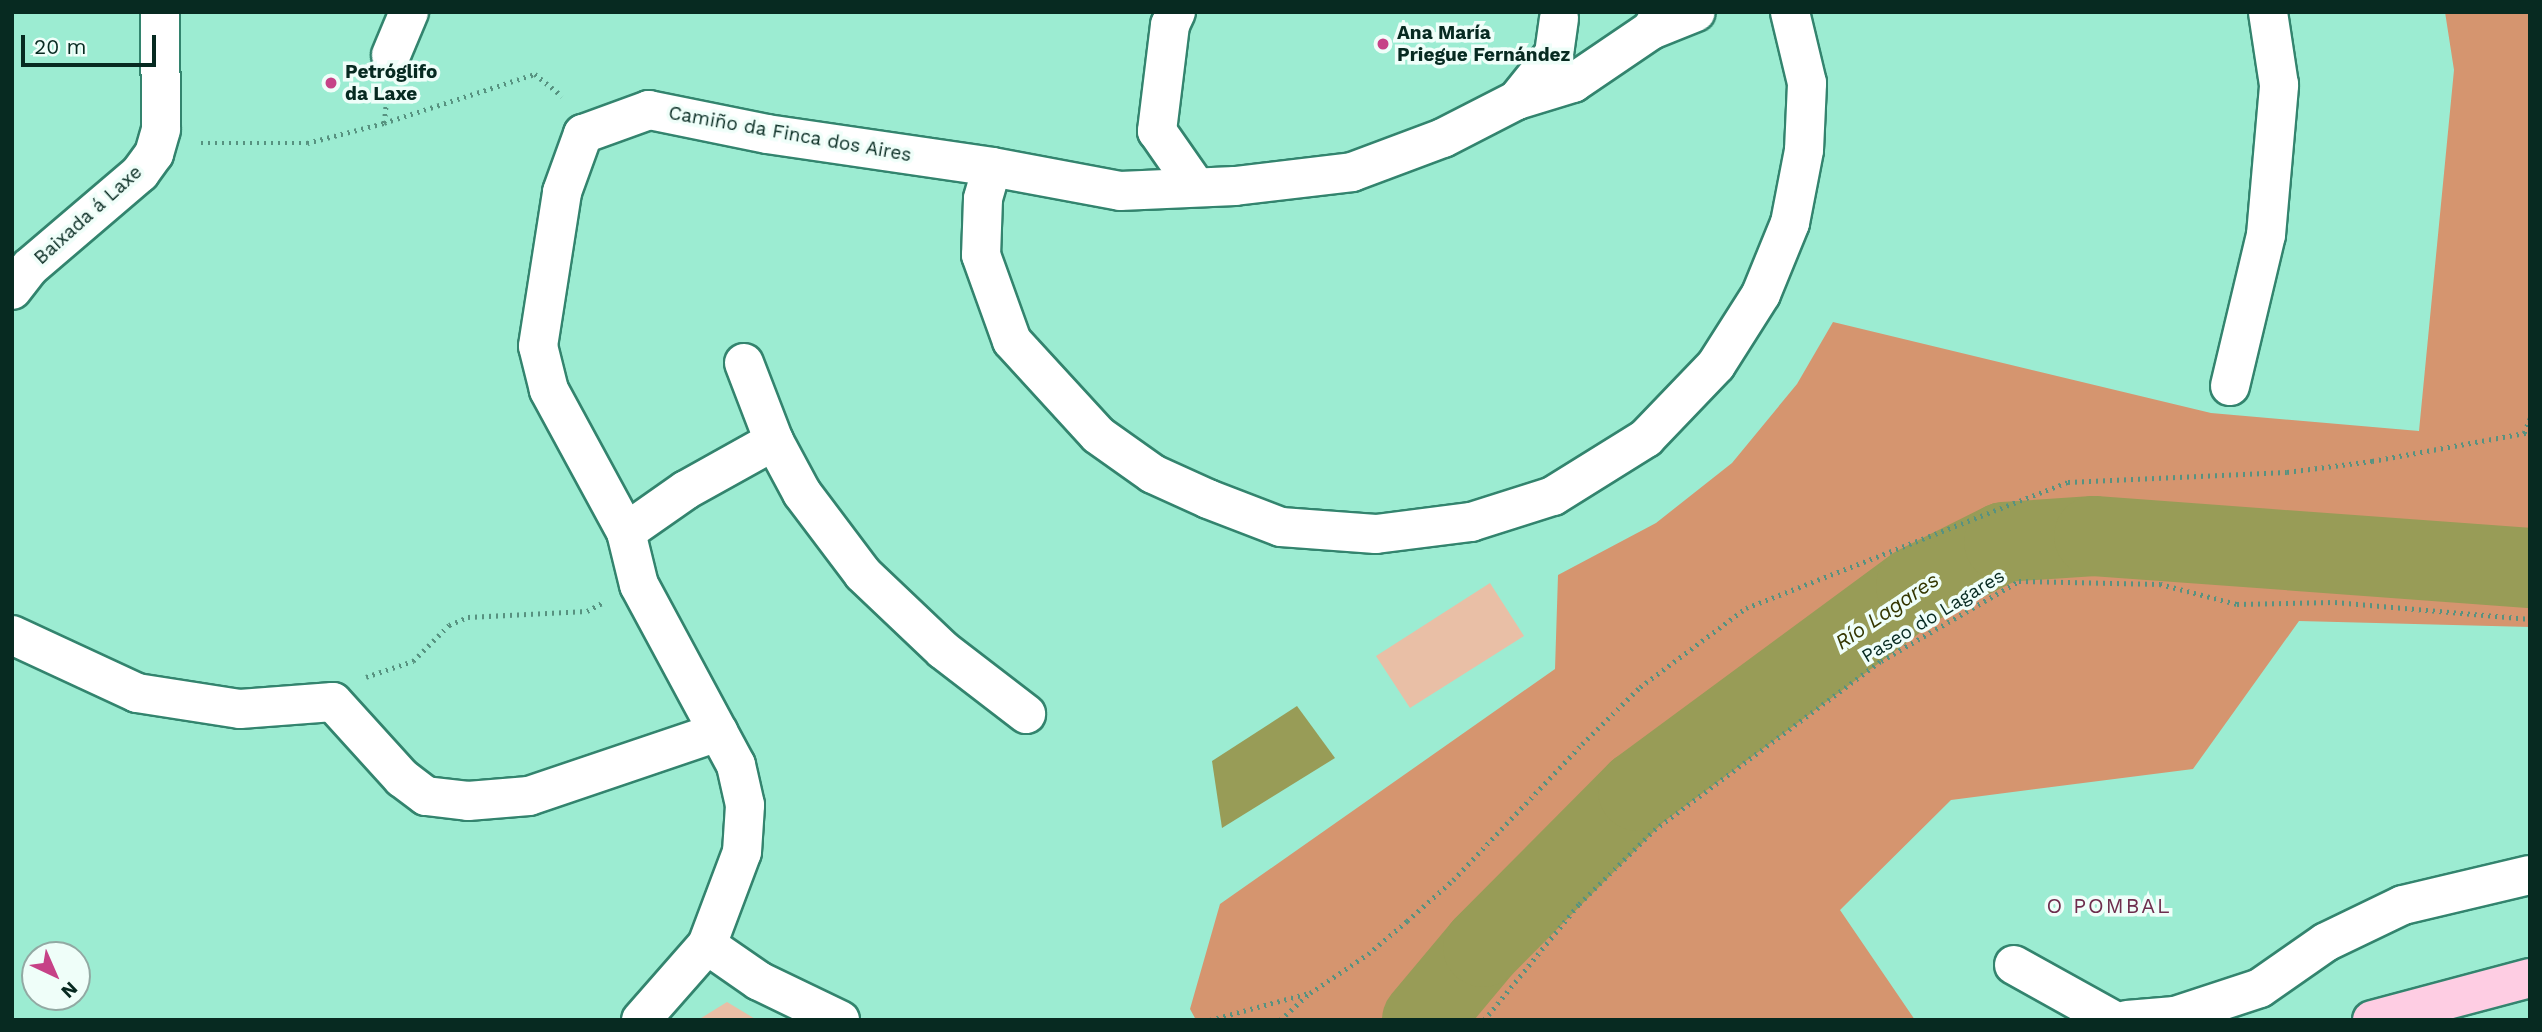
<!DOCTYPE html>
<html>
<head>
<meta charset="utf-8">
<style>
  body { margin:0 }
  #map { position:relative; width:2542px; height:1032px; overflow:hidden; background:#9cecd2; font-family:"Work Sans",sans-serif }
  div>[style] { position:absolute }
  .green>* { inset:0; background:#e9bfa6 }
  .forest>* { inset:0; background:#d5956f }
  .water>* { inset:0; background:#989c57 }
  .river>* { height:80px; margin:-40px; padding:0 40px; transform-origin:40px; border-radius:40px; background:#989c57 }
  .path>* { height:4.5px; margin-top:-2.25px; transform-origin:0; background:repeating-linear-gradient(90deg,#579280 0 2px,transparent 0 7px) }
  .roads { filter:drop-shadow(2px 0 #33846e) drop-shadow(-2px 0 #33846e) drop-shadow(0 2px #33846e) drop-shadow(0 -2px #33846e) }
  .minor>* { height:38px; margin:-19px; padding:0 19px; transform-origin:19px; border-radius:19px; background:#fff }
  .primary>* { height:38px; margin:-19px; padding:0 19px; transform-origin:19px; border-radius:19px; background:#fecde3 }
  .dots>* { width:19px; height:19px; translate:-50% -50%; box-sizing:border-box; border:4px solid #effef9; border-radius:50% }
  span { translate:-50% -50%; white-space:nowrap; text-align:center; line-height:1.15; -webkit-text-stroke:7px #effef9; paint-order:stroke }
  .poi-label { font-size:19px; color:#072a21; font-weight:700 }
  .left { translate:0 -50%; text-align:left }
  .street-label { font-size:19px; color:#072a21 }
  .water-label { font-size:21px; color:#343600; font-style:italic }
  .neighbourhood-label { font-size:21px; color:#6e2d4d; letter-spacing:2px }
  .frame { position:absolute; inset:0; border:14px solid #072a21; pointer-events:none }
  .north { position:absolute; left:21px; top:941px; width:70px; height:70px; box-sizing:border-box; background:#effef9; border:2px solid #92a9a3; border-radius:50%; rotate:136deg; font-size:19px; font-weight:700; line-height:28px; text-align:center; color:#072a21 }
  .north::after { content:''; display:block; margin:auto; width:24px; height:32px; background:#c64287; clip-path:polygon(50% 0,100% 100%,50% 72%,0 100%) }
  .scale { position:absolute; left:21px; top:35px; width:135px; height:32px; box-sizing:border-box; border:4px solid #072a21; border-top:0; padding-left:9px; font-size:21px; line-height:24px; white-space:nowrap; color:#072a21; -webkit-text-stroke:5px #effef9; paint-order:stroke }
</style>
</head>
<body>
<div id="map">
  <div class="green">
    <i style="clip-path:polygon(1490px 583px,1524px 636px,1410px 708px,1376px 656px)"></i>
    <i style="clip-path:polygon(727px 1002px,757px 1020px,698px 1020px)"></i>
  </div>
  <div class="forest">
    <i style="clip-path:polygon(2445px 12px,2530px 12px,2530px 627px,2299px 621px,2193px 769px,1951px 800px,1840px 910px,1915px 1020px,1196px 1020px,1190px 1009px,1220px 904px,1555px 669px,1558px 575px,1656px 523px,1732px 463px,1797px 384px,1833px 322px,2211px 413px,2419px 431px,2454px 70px)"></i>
  </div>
  <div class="water">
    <i style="clip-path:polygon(1297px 706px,1335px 758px,1222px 828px,1212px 761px)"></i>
  </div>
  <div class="river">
    <i style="left:1422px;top:1020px;width:95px;rotate:-50.1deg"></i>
    <i style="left:1483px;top:947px;width:220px;rotate:-45.2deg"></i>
    <i style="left:1638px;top:791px;width:345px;rotate:-36.4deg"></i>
    <i style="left:1916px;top:586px;width:98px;rotate:-26.6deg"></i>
    <i style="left:2004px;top:542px;width:90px;rotate:-3.8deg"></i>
    <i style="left:2094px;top:536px;width:437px;rotate:4.2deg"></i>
  </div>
  <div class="path">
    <i style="left:384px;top:123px;width:27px;rotate:-84deg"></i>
    <i style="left:201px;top:143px;width:106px"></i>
    <i style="left:307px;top:143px;width:80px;rotate:-14.6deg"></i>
    <i style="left:384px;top:123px;width:159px;rotate:-18deg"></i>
    <i style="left:535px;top:74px;width:35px;rotate:39deg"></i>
    <i style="left:2524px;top:433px;width:16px;rotate:-68deg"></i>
    <i style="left:366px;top:677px;width:50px;rotate:-18.8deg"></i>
    <i style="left:413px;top:661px;width:51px;rotate:-45deg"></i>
    <i style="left:449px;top:625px;width:21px;rotate:-23deg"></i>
    <i style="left:468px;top:617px;width:119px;rotate:-2.9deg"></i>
    <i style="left:587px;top:611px;width:17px;rotate:-28deg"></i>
    <i style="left:1210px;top:1020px;width:103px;rotate:-15.3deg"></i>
    <i style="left:1280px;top:1020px;width:40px;rotate:-42deg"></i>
    <i style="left:1310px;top:993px;width:70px;rotate:-33.9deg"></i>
    <i style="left:1368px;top:954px;width:51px;rotate:-40.2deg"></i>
    <i style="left:1407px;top:921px;width:62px;rotate:-41.7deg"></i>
    <i style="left:1453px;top:880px;width:187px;rotate:-46.5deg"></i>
    <i style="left:1582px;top:744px;width:81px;rotate:-44.5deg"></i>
    <i style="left:1640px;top:687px;width:132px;rotate:-36.7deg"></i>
    <i style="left:1746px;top:608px;width:346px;rotate:-21.4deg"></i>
    <i style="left:2068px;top:482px;width:219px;rotate:-2.6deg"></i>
    <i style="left:2287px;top:472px;width:86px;rotate:-7.4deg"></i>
    <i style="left:2372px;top:461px;width:161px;rotate:-10.4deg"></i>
    <i style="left:1484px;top:1020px;width:150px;rotate:-50.7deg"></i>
    <i style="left:1579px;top:904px;width:105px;rotate:-44.6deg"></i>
    <i style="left:1654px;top:830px;width:283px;rotate:-36.7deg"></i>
    <i style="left:1881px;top:661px;width:160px;rotate:-30.1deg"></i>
    <i style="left:2019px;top:581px;width:141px;rotate:1.2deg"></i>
    <i style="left:2160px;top:584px;width:80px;rotate:14.6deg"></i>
    <i style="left:2237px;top:604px;width:98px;rotate:-1.2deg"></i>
    <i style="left:2335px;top:602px;width:196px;rotate:5deg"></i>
  </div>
  <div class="roads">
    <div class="minor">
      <i style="left:1176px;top:12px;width:14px;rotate:115deg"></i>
      <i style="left:1170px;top:25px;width:107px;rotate:97deg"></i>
      <i style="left:1157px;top:131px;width:68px;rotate:55.1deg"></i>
      <i style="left:1651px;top:30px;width:48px;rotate:-21.8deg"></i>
      <i style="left:391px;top:55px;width:47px;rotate:-67.3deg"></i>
      <i style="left:1517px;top:100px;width:59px;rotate:-51.2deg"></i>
      <i style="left:1554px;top:54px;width:36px;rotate:-82deg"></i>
      <i style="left:992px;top:167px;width:33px;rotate:106deg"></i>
      <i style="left:983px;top:199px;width:56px;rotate:92deg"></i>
      <i style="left:981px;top:255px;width:91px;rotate:70.2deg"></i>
      <i style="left:1012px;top:341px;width:127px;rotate:47.5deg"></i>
      <i style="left:1098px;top:435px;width:67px;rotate:35.3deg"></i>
      <i style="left:1153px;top:474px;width:60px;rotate:24.4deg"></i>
      <i style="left:1208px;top:499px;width:78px;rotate:21deg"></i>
      <i style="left:1281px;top:527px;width:95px;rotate:4.2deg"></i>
      <i style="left:1376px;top:534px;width:96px;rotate:-7.2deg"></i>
      <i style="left:1471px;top:522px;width:86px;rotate:-17.6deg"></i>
      <i style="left:1553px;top:496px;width:110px;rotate:-31.9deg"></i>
      <i style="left:1646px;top:438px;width:101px;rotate:-46.2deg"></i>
      <i style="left:1716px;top:365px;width:84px;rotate:-57.6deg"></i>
      <i style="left:1761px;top:294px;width:77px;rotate:-67.8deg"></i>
      <i style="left:1790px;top:223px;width:74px;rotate:-79.1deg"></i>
      <i style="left:1804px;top:150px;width:67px;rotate:-87.4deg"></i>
      <i style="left:1807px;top:83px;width:73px;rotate:-103.5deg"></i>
      <i style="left:12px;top:290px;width:29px;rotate:-52deg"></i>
      <i style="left:30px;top:267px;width:145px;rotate:-40.5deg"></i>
      <i style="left:140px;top:173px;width:24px;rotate:-54deg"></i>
      <i style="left:154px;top:154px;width:26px;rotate:-74deg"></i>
      <i style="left:161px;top:129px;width:117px;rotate:-90.5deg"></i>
      <i style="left:744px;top:363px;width:84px;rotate:69deg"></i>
      <i style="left:774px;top:441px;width:59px;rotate:61.7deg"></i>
      <i style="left:802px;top:493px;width:101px;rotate:53deg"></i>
      <i style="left:863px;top:574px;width:110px;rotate:43.5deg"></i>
      <i style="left:943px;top:650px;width:105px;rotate:37.6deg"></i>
      <i style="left:2230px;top:386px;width:155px;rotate:-76.6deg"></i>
      <i style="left:2266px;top:235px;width:151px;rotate:-85deg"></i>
      <i style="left:2279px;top:85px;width:74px;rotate:-98.6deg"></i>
      <i style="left:626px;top:532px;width:73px;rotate:-35deg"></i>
      <i style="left:686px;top:490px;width:101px;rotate:-29.1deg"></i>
      <i style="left:12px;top:635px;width:138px;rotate:24.9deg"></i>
      <i style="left:137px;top:693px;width:104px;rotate:8.8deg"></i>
      <i style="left:240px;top:709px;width:93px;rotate:-4.3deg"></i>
      <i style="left:333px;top:702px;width:103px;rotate:47.8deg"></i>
      <i style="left:402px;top:778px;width:30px;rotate:37deg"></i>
      <i style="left:426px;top:796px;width:42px;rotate:6.8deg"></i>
      <i style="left:468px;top:801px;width:61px;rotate:-4.7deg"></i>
      <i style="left:529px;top:796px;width:200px;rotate:-18.7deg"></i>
      <i style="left:707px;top:945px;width:63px;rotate:34.7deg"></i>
      <i style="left:759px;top:981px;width:90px;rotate:25.7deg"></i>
      <i style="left:2014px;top:965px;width:113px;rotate:29.1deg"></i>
      <i style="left:641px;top:1020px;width:100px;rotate:-48.7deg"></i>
      <i style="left:707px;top:945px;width:99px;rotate:-69.4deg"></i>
      <i style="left:742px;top:852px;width:47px;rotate:-86.3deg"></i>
      <i style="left:745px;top:805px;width:41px;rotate:-102.7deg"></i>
      <i style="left:736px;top:765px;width:204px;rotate:-118.3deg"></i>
      <i style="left:639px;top:585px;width:55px;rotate:-103.8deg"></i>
      <i style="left:626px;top:532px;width:162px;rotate:-118.5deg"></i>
      <i style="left:549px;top:390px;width:45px;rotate:-104deg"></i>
      <i style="left:538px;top:346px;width:156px;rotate:-81.1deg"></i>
      <i style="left:562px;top:192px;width:62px;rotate:-70.1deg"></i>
      <i style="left:583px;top:134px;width:70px;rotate:-20deg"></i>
      <i style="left:649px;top:110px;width:120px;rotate:11.5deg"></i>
      <i style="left:767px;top:134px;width:227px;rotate:8.3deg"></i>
      <i style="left:992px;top:167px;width:130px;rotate:10.6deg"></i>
      <i style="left:1120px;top:191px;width:115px;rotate:-2.5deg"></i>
      <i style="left:1235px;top:186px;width:118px;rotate:-6.8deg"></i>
      <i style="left:1352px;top:172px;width:97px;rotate:-20.5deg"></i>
      <i style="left:1443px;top:138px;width:83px;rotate:-27.2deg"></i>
      <i style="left:1517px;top:100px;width:59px;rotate:-16.9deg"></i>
      <i style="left:1573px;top:83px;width:94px;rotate:-34.2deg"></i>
      <i style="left:1651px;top:30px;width:21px;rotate:-59deg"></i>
      <i style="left:2127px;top:1020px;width:48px;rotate:-4.8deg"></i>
      <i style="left:2175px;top:1016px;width:89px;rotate:-18.2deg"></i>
      <i style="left:2260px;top:988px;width:80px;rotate:-34.9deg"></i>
      <i style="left:2326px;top:942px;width:85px;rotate:-25.7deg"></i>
      <i style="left:2403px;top:905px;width:130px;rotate:-13.3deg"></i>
    </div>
    <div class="primary">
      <i style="left:2372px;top:1020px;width:163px;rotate:-14.9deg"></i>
    </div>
  </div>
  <div class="dots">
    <i style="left:1383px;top:44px;background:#c64287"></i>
    <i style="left:331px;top:83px;background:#c64287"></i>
  </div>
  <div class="poi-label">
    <span class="left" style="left:1397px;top:44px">Ana María<br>Priegue Fernández</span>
    <span class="left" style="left:345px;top:83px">Petróglifo<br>da Laxe</span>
  </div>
  <div class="street-label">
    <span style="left:790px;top:134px;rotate:10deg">Camiño da Finca dos Aires</span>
    <span style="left:88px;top:215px;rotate:-42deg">Baixada á Laxe</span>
    <span style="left:1933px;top:616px;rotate:-31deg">Paseo do Lagares</span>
  </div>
  <div class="water-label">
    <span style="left:1887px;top:611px;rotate:-34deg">Río Lagares</span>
  </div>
  <div class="neighbourhood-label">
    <span style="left:2109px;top:906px">O POMBAL</span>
  </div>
  <div class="frame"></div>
  <div class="north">N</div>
  <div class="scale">20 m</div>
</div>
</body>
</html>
